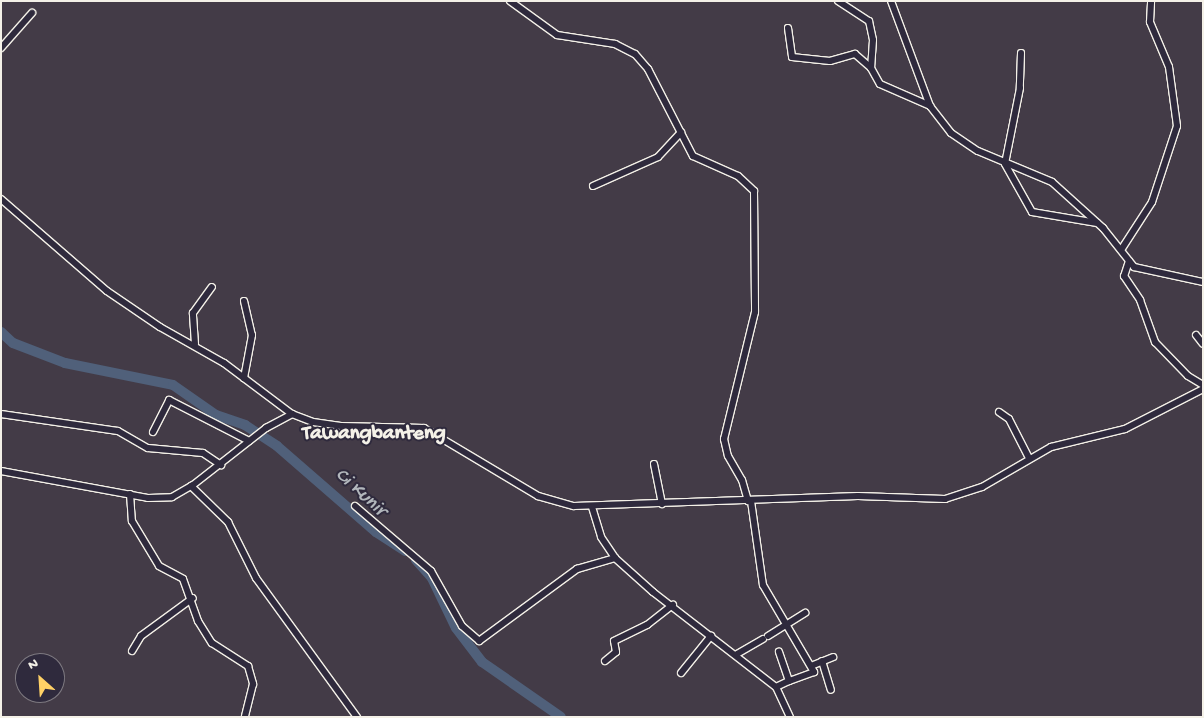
<!DOCTYPE html>
<html>
<head>
<meta charset="utf-8">
<style>
  body { margin:0 }
  #map { position:relative; width:1204px; height:718px; overflow:hidden; background:#433b47; font-family:"Gochi Hand",sans-serif }
  div>[style] { position:absolute }
  .river>* { height:10px; margin:-5px; padding:0 5px; transform-origin:5px; border-radius:5px; background:#50607a }
  .roads { filter:drop-shadow(1px 0 #f4f1e8) drop-shadow(-1px 0 #f4f1e8) drop-shadow(0 1px #f4f1e8) drop-shadow(0 -1px #f4f1e8) }
  .minor>* { height:6px; margin:-3px; padding:0 3px; transform-origin:3px; border-radius:3px; background:#2f2a3d }
  span { translate:-50% -50%; white-space:nowrap; text-align:center; line-height:1.15; -webkit-text-stroke:4px #2f2a3d; paint-order:stroke }
  .water-label { font-size:20px; color:#b2b7bc; font-style:italic }
  .quarter-label { font-size:21px; color:#f4f1e8; font-weight:700 }
  .frame { position:absolute; inset:0; border:2px solid #f4f1e8; pointer-events:none }
  .north { position:absolute; left:15px; top:653px; width:50px; height:50px; box-sizing:border-box; background:#2f2a3d; border:1px solid #7e7a81; border-radius:50%; rotate:334deg; font-size:14px; font-weight:700; line-height:20px; text-align:center; color:#f4f1e8 }
  .north::after { content:''; display:block; margin:auto; width:18px; height:22px; background:#ffd166; clip-path:polygon(50% 0,100% 100%,50% 72%,0 100%) }
</style>
</head>
<body>
<div id="map">
  <div class="river">
    <i style="left:1px;top:332px;width:16px;rotate:43deg"></i>
    <i style="left:13px;top:343px;width:56px;rotate:21deg"></i>
    <i style="left:65px;top:363px;width:110px;rotate:11.5deg"></i>
    <i style="left:173px;top:385px;width:52px;rotate:34.9deg"></i>
    <i style="left:216px;top:415px;width:31px;rotate:19deg"></i>
    <i style="left:245px;top:425px;width:38px;rotate:33deg"></i>
    <i style="left:277px;top:446px;width:131px;rotate:41deg"></i>
    <i style="left:376px;top:532px;width:35px;rotate:33deg"></i>
    <i style="left:416px;top:560px;width:24px;rotate:48deg"></i>
    <i style="left:432px;top:578px;width:55px;rotate:64.4deg"></i>
    <i style="left:456px;top:628px;width:43px;rotate:52.6deg"></i>
    <i style="left:482px;top:662px;width:96px;rotate:34.8deg"></i>
  </div>
  <div class="roads">
    <div class="minor">
      <i style="left:510px;top:1px;width:58px;rotate:35.9deg"></i>
      <i style="left:557px;top:35px;width:59px;rotate:8.8deg"></i>
      <i style="left:615px;top:44px;width:22px;rotate:27deg"></i>
      <i style="left:635px;top:54px;width:20px;rotate:49deg"></i>
      <i style="left:648px;top:69px;width:98px;rotate:62.7deg"></i>
      <i style="left:693px;top:156px;width:49px;rotate:24deg"></i>
      <i style="left:738px;top:176px;width:22px;rotate:43deg"></i>
      <i style="left:754px;top:191px;width:121px;rotate:89.5deg"></i>
      <i style="left:755px;top:312px;width:131px;rotate:103.7deg"></i>
      <i style="left:724px;top:439px;width:17px;rotate:77deg"></i>
      <i style="left:728px;top:456px;width:28px;rotate:60deg"></i>
      <i style="left:742px;top:480px;width:22px;rotate:74deg"></i>
      <i style="left:838px;top:1px;width:37px;rotate:33deg"></i>
      <i style="left:869px;top:21px;width:19px;rotate:78deg"></i>
      <i style="left:873px;top:40px;width:28px;rotate:94deg"></i>
      <i style="left:871px;top:68px;width:18px;rotate:61deg"></i>
      <i style="left:880px;top:84px;width:55px;rotate:23.7deg"></i>
      <i style="left:930px;top:106px;width:34px;rotate:52deg"></i>
      <i style="left:951px;top:133px;width:32px;rotate:34deg"></i>
      <i style="left:978px;top:151px;width:80px;rotate:22.7deg"></i>
      <i style="left:1052px;top:182px;width:69px;rotate:42deg"></i>
      <i style="left:1103px;top:228px;width:50px;rotate:51.5deg"></i>
      <i style="left:1134px;top:267px;width:71px;rotate:12.3deg"></i>
      <i style="left:891px;top:1px;width:112px;rotate:69.6deg"></i>
      <i style="left:788px;top:28px;width:29px;rotate:82deg"></i>
      <i style="left:792px;top:57px;width:38px;rotate:6deg"></i>
      <i style="left:830px;top:61px;width:26px;rotate:-16deg"></i>
      <i style="left:855px;top:54px;width:21px;rotate:41deg"></i>
      <i style="left:1px;top:48px;width:47px;rotate:-48.5deg"></i>
      <i style="left:1021px;top:53px;width:35px;rotate:92deg"></i>
      <i style="left:1020px;top:88px;width:77px;rotate:101.2deg"></i>
      <i style="left:1005px;top:164px;width:55px;rotate:60.6deg"></i>
      <i style="left:1032px;top:212px;width:66px;rotate:9.6deg"></i>
      <i style="left:593px;top:186px;width:71px;rotate:-24deg"></i>
      <i style="left:658px;top:157px;width:34px;rotate:-47deg"></i>
      <i style="left:1px;top:199px;width:140px;rotate:41deg"></i>
      <i style="left:107px;top:291px;width:64px;rotate:34.2deg"></i>
      <i style="left:160px;top:327px;width:73px;rotate:29.4deg"></i>
      <i style="left:224px;top:363px;width:85px;rotate:36.9deg"></i>
      <i style="left:292px;top:414px;width:22px;rotate:21deg"></i>
      <i style="left:313px;top:422px;width:28px;rotate:8deg"></i>
      <i style="left:341px;top:426px;width:83px;rotate:1.4deg"></i>
      <i style="left:424px;top:428px;width:133px;rotate:30.8deg"></i>
      <i style="left:538px;top:496px;width:37px;rotate:16deg"></i>
      <i style="left:574px;top:506px;width:284px;rotate:-2deg"></i>
      <i style="left:858px;top:496px;width:87px;rotate:2deg"></i>
      <i style="left:945px;top:499px;width:39px;rotate:-18deg"></i>
      <i style="left:982px;top:487px;width:80px;rotate:-30.1deg"></i>
      <i style="left:1051px;top:447px;width:76px;rotate:-13.7deg"></i>
      <i style="left:1125px;top:429px;width:88px;rotate:-27.1deg"></i>
      <i style="left:1121px;top:250px;width:57px;rotate:-57.1deg"></i>
      <i style="left:1152px;top:202px;width:80px;rotate:-71.8deg"></i>
      <i style="left:1177px;top:126px;width:60px;rotate:-97.7deg"></i>
      <i style="left:1169px;top:67px;width:49px;rotate:-112.9deg"></i>
      <i style="left:1150px;top:22px;width:21px;rotate:-87deg"></i>
      <i style="left:1129px;top:261px;width:16px;rotate:108deg"></i>
      <i style="left:1124px;top:276px;width:29px;rotate:56deg"></i>
      <i style="left:1140px;top:300px;width:45px;rotate:70.3deg"></i>
      <i style="left:1155px;top:342px;width:47px;rotate:45.9deg"></i>
      <i style="left:1188px;top:376px;width:17px;rotate:31deg"></i>
      <i style="left:244px;top:301px;width:35px;rotate:77deg"></i>
      <i style="left:252px;top:335px;width:44px;rotate:100.5deg"></i>
      <i style="left:1196px;top:335px;width:11px;rotate:52deg"></i>
      <i style="left:195px;top:344px;width:31px;rotate:-94deg"></i>
      <i style="left:193px;top:313px;width:32px;rotate:-54deg"></i>
      <i style="left:999px;top:412px;width:12px;rotate:35deg"></i>
      <i style="left:1009px;top:419px;width:44px;rotate:62.9deg"></i>
      <i style="left:1px;top:414px;width:118px;rotate:8.3deg"></i>
      <i style="left:118px;top:431px;width:34px;rotate:30deg"></i>
      <i style="left:148px;top:448px;width:55px;rotate:5.2deg"></i>
      <i style="left:203px;top:453px;width:22px;rotate:34deg"></i>
      <i style="left:153px;top:432px;width:36px;rotate:-63deg"></i>
      <i style="left:169px;top:400px;width:90px;rotate:27.1deg"></i>
      <i style="left:654px;top:464px;width:41px;rotate:78.7deg"></i>
      <i style="left:1px;top:471px;width:149px;rotate:10.4deg"></i>
      <i style="left:148px;top:498px;width:24px;rotate:-2deg"></i>
      <i style="left:172px;top:497px;width:24px;rotate:-30deg"></i>
      <i style="left:193px;top:485px;width:93px;rotate:-38deg"></i>
      <i style="left:266px;top:428px;width:30px;rotate:-28deg"></i>
      <i style="left:191px;top:486px;width:52px;rotate:44.2deg"></i>
      <i style="left:228px;top:522px;width:63px;rotate:63.4deg"></i>
      <i style="left:256px;top:578px;width:172px;rotate:54deg"></i>
      <i style="left:130px;top:494px;width:27px;rotate:86deg"></i>
      <i style="left:132px;top:521px;width:52px;rotate:59deg"></i>
      <i style="left:159px;top:566px;width:27px;rotate:28deg"></i>
      <i style="left:183px;top:579px;width:45px;rotate:70.3deg"></i>
      <i style="left:198px;top:621px;width:26px;rotate:58deg"></i>
      <i style="left:212px;top:643px;width:43px;rotate:32.6deg"></i>
      <i style="left:248px;top:666px;width:19px;rotate:74deg"></i>
      <i style="left:253px;top:684px;width:34px;rotate:104deg"></i>
      <i style="left:751px;top:501px;width:85px;rotate:81.9deg"></i>
      <i style="left:763px;top:585px;width:101px;rotate:59.6deg"></i>
      <i style="left:814px;top:672px;width:27px;rotate:160deg"></i>
      <i style="left:355px;top:506px;width:100px;rotate:40.5deg"></i>
      <i style="left:431px;top:571px;width:63px;rotate:60.6deg"></i>
      <i style="left:462px;top:626px;width:23px;rotate:41deg"></i>
      <i style="left:479px;top:641px;width:122px;rotate:-36.3deg"></i>
      <i style="left:577px;top:569px;width:40px;rotate:-16deg"></i>
      <i style="left:592px;top:507px;width:31px;rotate:73deg"></i>
      <i style="left:601px;top:537px;width:25px;rotate:56deg"></i>
      <i style="left:615px;top:558px;width:51px;rotate:41.8deg"></i>
      <i style="left:653px;top:592px;width:155px;rotate:37.7deg"></i>
      <i style="left:776px;top:687px;width:33px;rotate:65deg"></i>
      <i style="left:768px;top:636px;width:44px;rotate:-31.9deg"></i>
      <i style="left:132px;top:651px;width:17px;rotate:-59deg"></i>
      <i style="left:141px;top:636px;width:64px;rotate:-36.2deg"></i>
      <i style="left:737px;top:654px;width:30px;rotate:-30deg"></i>
      <i style="left:605px;top:661px;width:14px;rotate:-39deg"></i>
      <i style="left:616px;top:652px;width:11px;rotate:-100deg"></i>
      <i style="left:614px;top:641px;width:37px;rotate:-26deg"></i>
      <i style="left:647px;top:625px;width:33px;rotate:-38deg"></i>
      <i style="left:822px;top:661px;width:30px;rotate:73deg"></i>
      <i style="left:811px;top:666px;width:24px;rotate:-22deg"></i>
      <i style="left:681px;top:673px;width:48px;rotate:-51deg"></i>
      <i style="left:776px;top:687px;width:14px;rotate:-25deg"></i>
      <i style="left:789px;top:681px;width:31px;rotate:-109deg"></i>
    </div>
  </div>
  <div class="water-label">
    <span style="left:360px;top:493px;rotate:42deg">Ci Kunir</span>
  </div>
  <div class="quarter-label">
    <span style="left:374px;top:435px">Tawangbanteng</span>
  </div>
  <div class="frame"></div>
  <div class="north">N</div>
</div>
</body>
</html>
